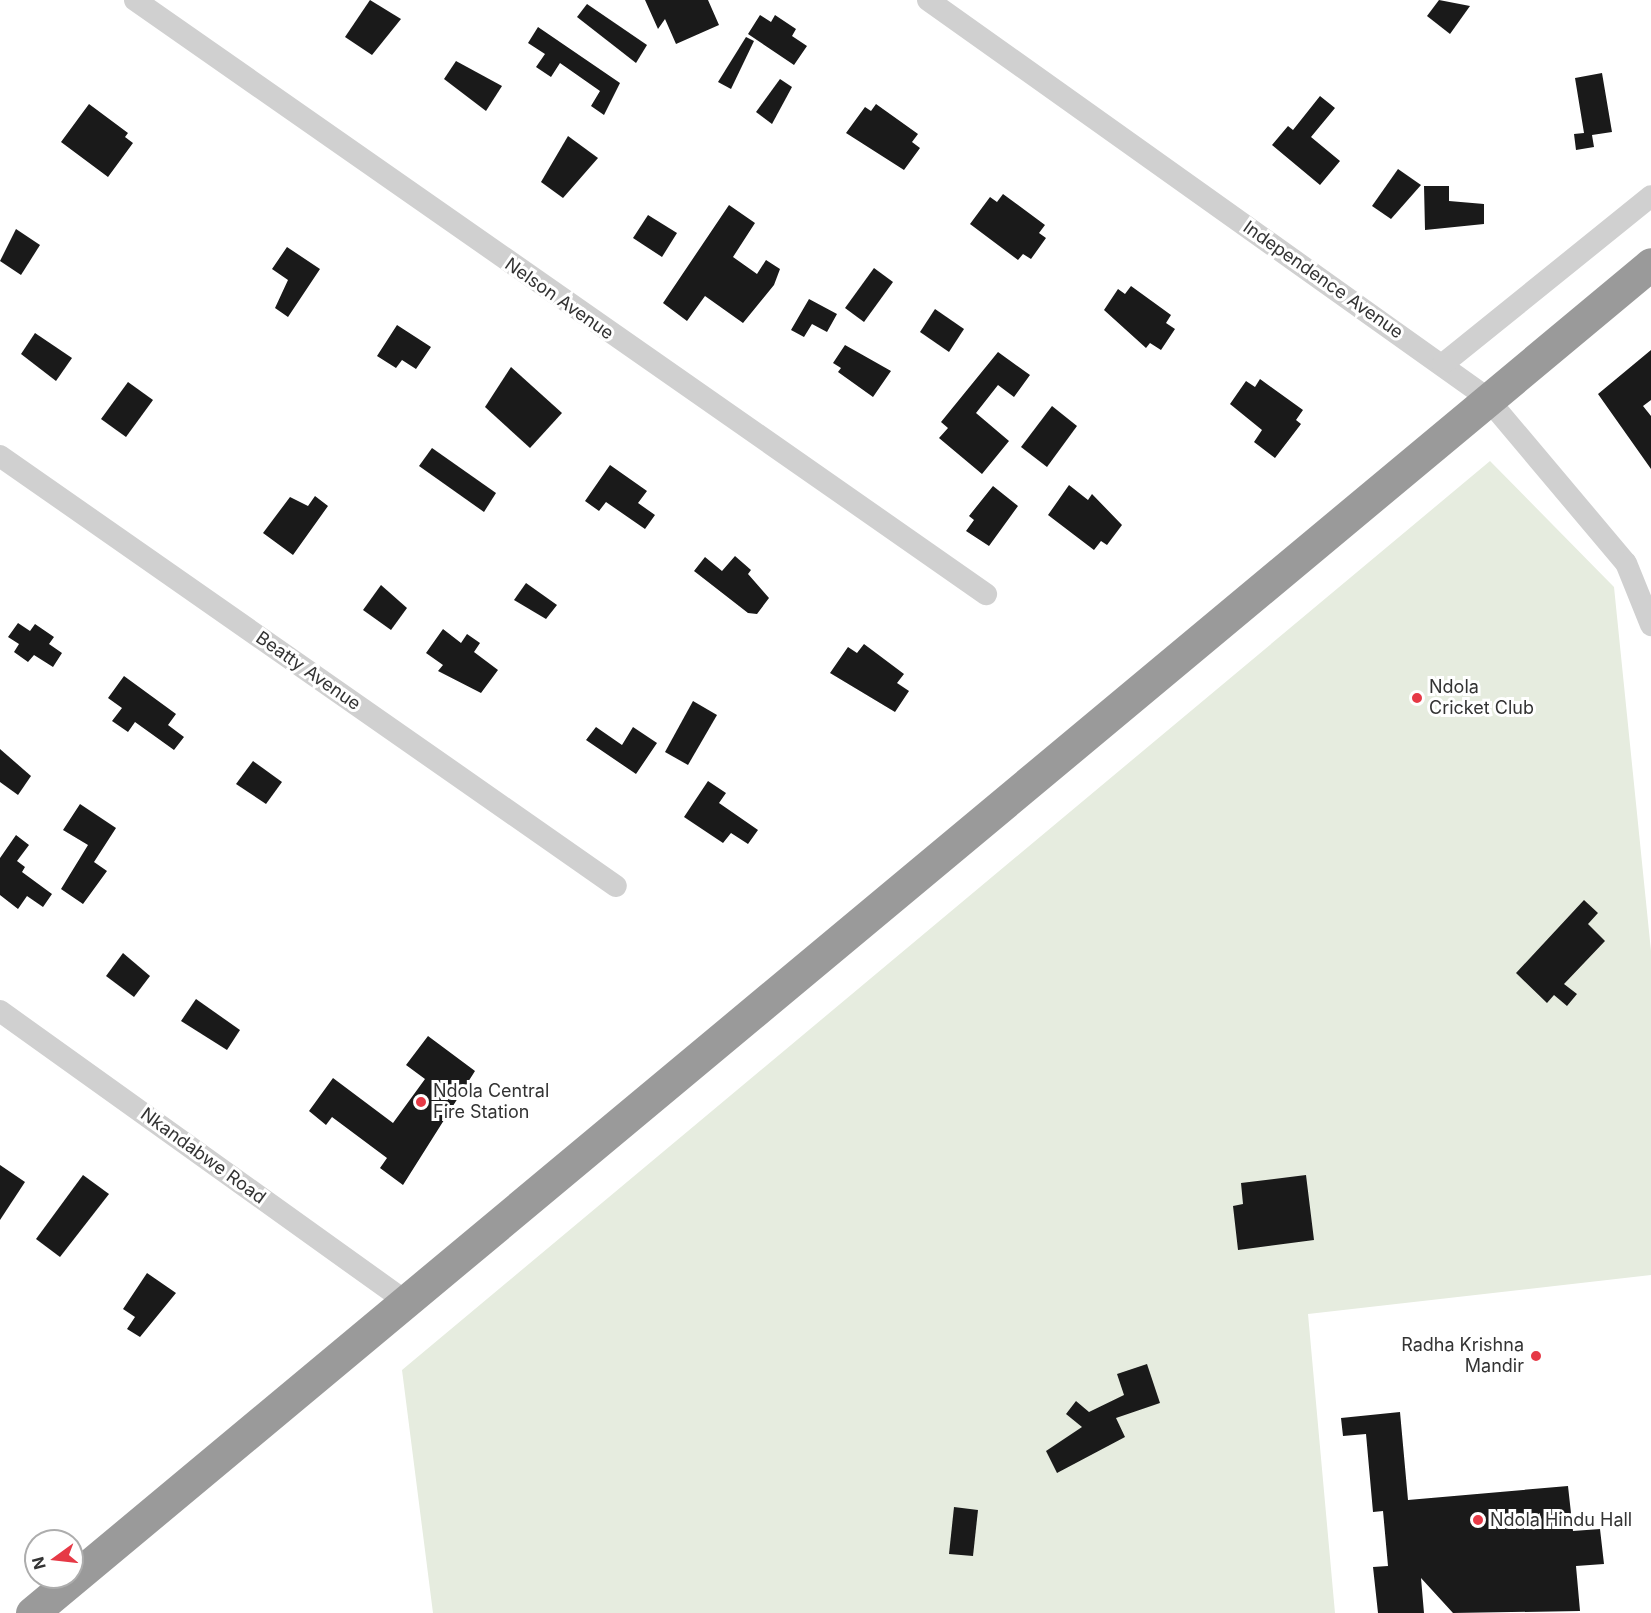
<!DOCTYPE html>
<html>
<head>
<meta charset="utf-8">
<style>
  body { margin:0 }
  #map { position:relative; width:1651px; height:1613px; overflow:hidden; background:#fff; font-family:Inter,sans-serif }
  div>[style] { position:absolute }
  .green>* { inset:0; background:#e6ecdf }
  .building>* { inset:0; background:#1a1a1a }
  .minor>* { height:22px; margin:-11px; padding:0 11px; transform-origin:11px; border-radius:11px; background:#d0d0d0 }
  .highway>* { height:33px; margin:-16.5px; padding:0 16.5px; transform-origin:16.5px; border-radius:16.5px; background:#9a9a9a }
  .dots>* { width:16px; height:16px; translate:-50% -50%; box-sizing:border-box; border:3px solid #fff; border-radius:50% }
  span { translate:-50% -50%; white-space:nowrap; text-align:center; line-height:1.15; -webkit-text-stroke:6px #fff; paint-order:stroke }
  .street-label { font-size:18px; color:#333 }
  .poi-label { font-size:18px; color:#333 }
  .left { translate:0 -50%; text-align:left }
  .right { translate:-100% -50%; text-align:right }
  .north { position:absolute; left:24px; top:1529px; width:60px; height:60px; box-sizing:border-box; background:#fff; border:2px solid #adadad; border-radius:50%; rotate:255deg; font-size:16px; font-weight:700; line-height:24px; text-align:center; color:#333 }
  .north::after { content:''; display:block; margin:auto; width:21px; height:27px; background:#e63946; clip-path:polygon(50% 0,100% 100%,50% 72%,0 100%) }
</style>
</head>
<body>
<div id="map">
  <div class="green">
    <i style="clip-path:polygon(1490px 461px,1614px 587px,1651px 951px,1651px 1275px,1308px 1314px,1335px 1613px,433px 1613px,402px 1370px)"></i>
  </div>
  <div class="building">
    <i style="clip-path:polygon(370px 0,401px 19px,372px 55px,345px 37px)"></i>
    <i style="clip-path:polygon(645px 0,708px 0,719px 25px,676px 44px,665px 19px,658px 29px)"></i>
    <i style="clip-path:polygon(1439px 0,1470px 6px,1450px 34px,1427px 16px)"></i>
    <i style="clip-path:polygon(587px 4px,647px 45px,636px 63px,577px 17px)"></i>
    <i style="clip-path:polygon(760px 15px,771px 22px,775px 15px,796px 29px,792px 36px,807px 46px,794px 65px,748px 34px)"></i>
    <i style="clip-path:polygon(538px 27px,620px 83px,604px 115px,591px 106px,600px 91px,560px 63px,551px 77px,536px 67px,545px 54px,528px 43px)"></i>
    <i style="clip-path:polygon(746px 37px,754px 41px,731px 89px,718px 82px)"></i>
    <i style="clip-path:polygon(456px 61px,502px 86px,486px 111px,444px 79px)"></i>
    <i style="clip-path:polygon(1602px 73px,1612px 132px,1592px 135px,1594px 147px,1576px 150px,1574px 134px,1584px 133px,1575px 78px)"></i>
    <i style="clip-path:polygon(780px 79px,792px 87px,772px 124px,756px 112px)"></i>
    <i style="clip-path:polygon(1320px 96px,1335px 108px,1311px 137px,1340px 161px,1320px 185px,1272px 145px,1288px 126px,1293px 130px)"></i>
    <i style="clip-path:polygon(89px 104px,128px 133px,125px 137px,133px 143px,108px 177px,61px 142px)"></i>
    <i style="clip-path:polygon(876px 104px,918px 134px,912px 142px,920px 148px,904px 170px,846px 133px,865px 107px,871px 111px)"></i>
    <i style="clip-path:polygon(568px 136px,598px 158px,563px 198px,541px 182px)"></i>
    <i style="clip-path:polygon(1398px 169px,1421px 185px,1391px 219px,1372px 206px)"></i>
    <i style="clip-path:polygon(1424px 186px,1449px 186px,1449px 201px,1484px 204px,1484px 224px,1425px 230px)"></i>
    <i style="clip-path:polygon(1003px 194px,1045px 225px,1039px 233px,1046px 238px,1031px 259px,1023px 254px,1018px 260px,970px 224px,990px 197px,997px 202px)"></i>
    <i style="clip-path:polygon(729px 205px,755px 223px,733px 257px,757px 274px,766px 260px,780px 269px,774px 285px,743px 323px,705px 296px,687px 321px,663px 303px)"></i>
    <i style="clip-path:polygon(648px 215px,677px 233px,662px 257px,633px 238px)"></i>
    <i style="clip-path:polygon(16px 229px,40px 245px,21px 275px,0 261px)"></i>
    <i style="clip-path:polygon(287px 247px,320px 269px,288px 317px,275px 308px,288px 280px,272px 269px)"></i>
    <i style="clip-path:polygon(874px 268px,893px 282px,864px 322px,845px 308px)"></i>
    <i style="clip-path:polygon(1131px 286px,1171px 315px,1166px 323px,1175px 329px,1161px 350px,1150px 343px,1146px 348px,1104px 310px,1118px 289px,1125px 294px)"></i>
    <i style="clip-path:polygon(809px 299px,837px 314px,827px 332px,812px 324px,804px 337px,791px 330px)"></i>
    <i style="clip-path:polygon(935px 309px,964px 329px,949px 352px,920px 332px)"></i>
    <i style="clip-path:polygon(397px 325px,431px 347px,416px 369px,402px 360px,396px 368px,377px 356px)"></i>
    <i style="clip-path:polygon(35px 333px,72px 358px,56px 381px,21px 354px)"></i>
    <i style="clip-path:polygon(845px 345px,891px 371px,873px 397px,838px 372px,841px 368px,833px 363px)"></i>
    <i style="clip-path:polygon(1651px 350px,1651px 400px,1643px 406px,1651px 416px,1651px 469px,1598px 394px)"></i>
    <i style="clip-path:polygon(998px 352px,1030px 375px,1014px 397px,998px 385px,976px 413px,1009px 441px,982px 474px,939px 438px,948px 428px,941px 422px)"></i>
    <i style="clip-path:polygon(511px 367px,562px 413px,530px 448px,485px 407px)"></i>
    <i style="clip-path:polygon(1260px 379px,1303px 410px,1296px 420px,1301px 424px,1275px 458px,1254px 442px,1262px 430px,1230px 404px,1246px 381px,1255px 387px)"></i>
    <i style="clip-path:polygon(128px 382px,153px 400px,126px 437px,101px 419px)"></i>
    <i style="clip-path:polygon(1052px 406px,1077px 426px,1047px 467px,1021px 447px)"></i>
    <i style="clip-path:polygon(432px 448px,496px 493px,484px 512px,419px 466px)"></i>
    <i style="clip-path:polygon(610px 465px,647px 491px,638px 503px,655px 515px,645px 529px,606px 502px,599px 511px,585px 501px)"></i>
    <i style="clip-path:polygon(1069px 485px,1088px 500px,1092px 494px,1122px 525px,1107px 545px,1101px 541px,1094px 550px,1048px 515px)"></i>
    <i style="clip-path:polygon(993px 486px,1018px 506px,989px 546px,966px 531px,974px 520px,969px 516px)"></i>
    <i style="clip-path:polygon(315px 496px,328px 506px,293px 555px,263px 533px,290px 497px,308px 506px)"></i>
    <i style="clip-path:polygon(735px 556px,751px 570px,748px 574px,769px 598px,757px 614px,748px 613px,694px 571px,705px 557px,722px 571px)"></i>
    <i style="clip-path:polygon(526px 583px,557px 605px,546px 619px,514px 600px)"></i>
    <i style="clip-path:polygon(381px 585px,407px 608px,391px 630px,363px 610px)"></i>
    <i style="clip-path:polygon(18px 623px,30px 631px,35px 624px,54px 637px,49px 644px,62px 653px,53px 667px,34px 655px,28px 662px,14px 652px,19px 644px,8px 637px)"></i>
    <i style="clip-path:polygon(443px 629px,461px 643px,467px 634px,480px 643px,474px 652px,498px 670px,481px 693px,438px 671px,443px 665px,426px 653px)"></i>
    <i style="clip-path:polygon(864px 644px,904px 674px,897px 683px,909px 691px,895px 712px,830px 673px,848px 647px,857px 653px)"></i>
    <i style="clip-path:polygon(124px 676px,176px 714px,168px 725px,184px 737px,174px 750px,135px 722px,128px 732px,112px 721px,122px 708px,108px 698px)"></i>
    <i style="clip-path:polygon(693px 701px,717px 715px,688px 765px,665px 752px)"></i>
    <i style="clip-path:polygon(596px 727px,622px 745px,633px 727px,657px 743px,636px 774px,586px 740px)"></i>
    <i style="clip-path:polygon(0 749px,31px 776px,18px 795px,0 782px)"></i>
    <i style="clip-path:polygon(253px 761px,282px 782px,266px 804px,236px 784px)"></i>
    <i style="clip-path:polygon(708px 781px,726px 793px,719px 803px,758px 830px,748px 844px,731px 833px,723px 843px,684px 817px)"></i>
    <i style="clip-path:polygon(80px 804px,116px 828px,94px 862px,107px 871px,83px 904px,61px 889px,88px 845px,63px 830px)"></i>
    <i style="clip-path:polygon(16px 835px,29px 845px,17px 861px,25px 867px,22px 872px,52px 894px,43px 907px,27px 896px,18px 909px,0 895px,0 858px)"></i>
    <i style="clip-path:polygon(1584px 900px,1598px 913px,1588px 924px,1605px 941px,1564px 984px,1577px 994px,1567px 1006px,1554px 995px,1547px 1003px,1516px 973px)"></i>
    <i style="clip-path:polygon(123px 953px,150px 976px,134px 997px,106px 976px)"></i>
    <i style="clip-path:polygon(196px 999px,240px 1030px,227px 1050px,181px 1021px)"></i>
    <i style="clip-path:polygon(428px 1036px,475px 1071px,403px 1185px,380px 1168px,387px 1158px,332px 1117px,326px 1125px,309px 1111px,333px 1078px,393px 1123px,425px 1079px,406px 1065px)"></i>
    <i style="clip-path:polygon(0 1165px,25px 1182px,0 1220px)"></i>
    <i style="clip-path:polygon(83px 1175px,109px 1194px,60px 1257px,36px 1239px)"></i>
    <i style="clip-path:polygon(1306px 1175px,1314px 1240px,1238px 1250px,1233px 1206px,1243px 1204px,1241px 1183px)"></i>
    <i style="clip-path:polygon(147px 1273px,176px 1293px,140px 1337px,127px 1329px,135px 1317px,123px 1309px)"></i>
    <i style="clip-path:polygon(1147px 1364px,1160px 1403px,1116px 1418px,1125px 1437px,1057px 1473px,1046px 1451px,1082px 1427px,1066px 1414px,1076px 1401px,1089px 1412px,1124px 1395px,1117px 1374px)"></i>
    <i style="clip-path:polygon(1400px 1412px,1408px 1500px,1568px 1486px,1573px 1531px,1600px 1529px,1604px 1564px,1576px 1566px,1580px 1611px,1453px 1613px,1421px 1578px,1424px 1613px,1378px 1613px,1373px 1567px,1388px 1566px,1383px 1511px,1373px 1512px,1366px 1434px,1343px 1436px,1341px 1418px)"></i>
    <i style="clip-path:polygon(954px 1507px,978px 1510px,973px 1556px,949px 1554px)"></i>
  </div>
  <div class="minor">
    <i style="left:135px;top:0;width:1038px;rotate:34.92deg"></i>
    <i style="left:928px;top:0;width:685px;rotate:35.43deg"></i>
    <i style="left:1486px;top:397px;width:217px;rotate:49.9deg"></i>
    <i style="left:1626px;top:563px;width:67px;rotate:68deg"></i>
    <i style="left:1443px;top:364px;width:267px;rotate:-38.9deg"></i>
    <i style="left:0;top:456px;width:751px;rotate:34.92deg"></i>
    <i style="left:0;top:1011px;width:498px;rotate:35.6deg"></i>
  </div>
  <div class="highway">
    <i style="left:32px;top:1613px;width:2107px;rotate:-39.8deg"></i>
  </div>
  <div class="dots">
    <i style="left:1417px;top:698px;background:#e63946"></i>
    <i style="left:421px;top:1102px;background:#e63946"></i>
    <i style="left:1536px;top:1356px;background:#e63946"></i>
    <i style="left:1478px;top:1520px;background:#e63946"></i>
  </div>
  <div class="street-label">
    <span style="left:1323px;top:280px;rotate:35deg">Independence Avenue</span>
    <span style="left:559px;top:299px;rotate:35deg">Nelson Avenue</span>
    <span style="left:308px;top:671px;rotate:35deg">Beatty Avenue</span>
    <span style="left:203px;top:1156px;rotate:36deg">Nkandabwe Road</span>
  </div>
  <div class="poi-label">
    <span class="left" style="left:1429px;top:698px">Ndola<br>Cricket Club</span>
    <span class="left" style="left:433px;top:1102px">Ndola Central<br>Fire Station</span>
    <span class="right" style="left:1524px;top:1356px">Radha Krishna<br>Mandir</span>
    <span class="left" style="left:1490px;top:1520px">Ndola Hindu Hall</span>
  </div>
  <div class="north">N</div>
</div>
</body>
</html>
